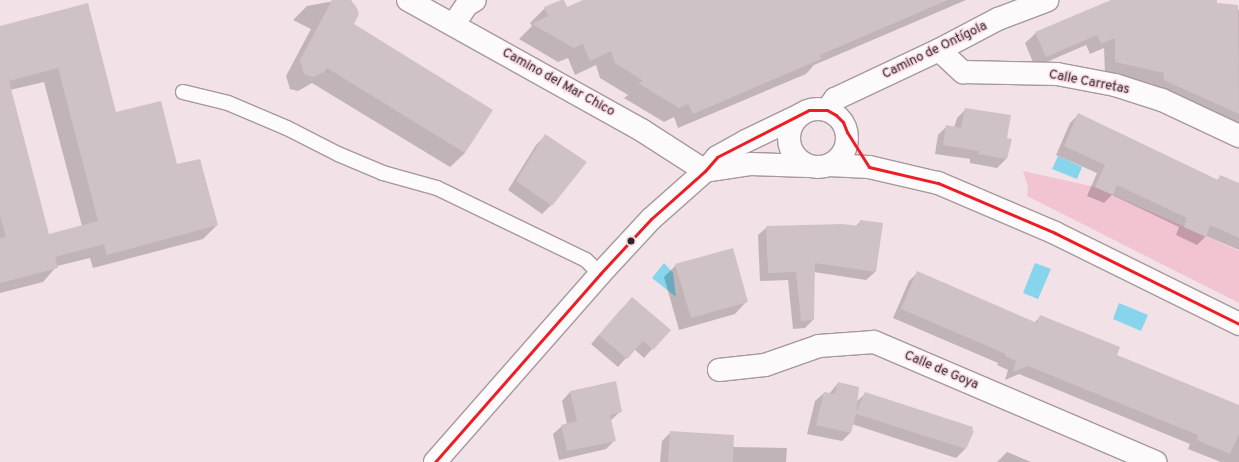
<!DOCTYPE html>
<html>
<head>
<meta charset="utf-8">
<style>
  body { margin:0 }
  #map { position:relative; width:1239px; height:462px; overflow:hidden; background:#f2e1e6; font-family:Overpass,sans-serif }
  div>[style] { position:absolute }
  .green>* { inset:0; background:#f2c4d2 }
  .water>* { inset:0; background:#86d5ec }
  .shadow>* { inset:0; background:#0003 }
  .building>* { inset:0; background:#cfc2c6 }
  .roads { filter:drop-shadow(1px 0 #a6999d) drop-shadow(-1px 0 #a6999d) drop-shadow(0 1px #a6999d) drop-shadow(0 -1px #a6999d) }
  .lane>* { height:14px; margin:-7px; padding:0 7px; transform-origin:7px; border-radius:7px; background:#fdfafb }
  .street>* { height:22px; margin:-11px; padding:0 11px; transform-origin:11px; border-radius:11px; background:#fdfafb }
  .street>.ring { margin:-11px; padding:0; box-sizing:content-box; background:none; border:22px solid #fdfafb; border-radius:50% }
  .secondary>* { height:22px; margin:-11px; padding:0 11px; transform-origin:11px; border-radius:11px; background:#fdfafb }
  .bus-1>* { height:3px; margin:-1.5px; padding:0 1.5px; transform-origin:1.5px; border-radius:1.5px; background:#ee1c25 }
  .dots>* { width:11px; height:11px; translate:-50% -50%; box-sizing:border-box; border:2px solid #f9dae3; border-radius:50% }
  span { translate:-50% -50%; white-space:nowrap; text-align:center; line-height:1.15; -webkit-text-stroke:3px #f9dae3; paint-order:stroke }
  .street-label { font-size:13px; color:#2f2427 }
</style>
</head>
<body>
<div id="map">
  <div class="green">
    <i style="clip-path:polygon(1023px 171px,1095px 187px,1239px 251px,1239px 303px,1027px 196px,1028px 187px)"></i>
  </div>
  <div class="water">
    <i style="clip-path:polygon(1058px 156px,1082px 167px,1077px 179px,1052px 169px)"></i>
    <i style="clip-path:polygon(664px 263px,673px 273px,676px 297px,652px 278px)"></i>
    <i style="clip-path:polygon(1035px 263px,1051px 269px,1038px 299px,1023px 293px)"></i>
    <i style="clip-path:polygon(1119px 303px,1148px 315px,1141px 331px,1113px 319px)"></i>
  </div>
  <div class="shadow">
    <i style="clip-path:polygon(340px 0,347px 0,352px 24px,465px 153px,450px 167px,312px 83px,298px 91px,290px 89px,286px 76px,311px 29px,293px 20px,307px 6px)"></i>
    <i style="clip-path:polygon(585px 0,966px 0,814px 65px,806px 74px,678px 128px,674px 117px,664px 122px,624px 98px,628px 95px,600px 78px,596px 65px,575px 75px,568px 58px,558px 62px,519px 39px,532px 26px,530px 23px,545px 8px,566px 8px)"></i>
    <i style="clip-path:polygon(1113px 0,1194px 0,1179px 4px,1239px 10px,1239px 130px,1153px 91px,1153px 84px,1105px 73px,1104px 48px,1090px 54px,1086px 45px,1035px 67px,1025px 43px,1036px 33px)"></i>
    <i style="clip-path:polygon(evenodd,87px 4px,115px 113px,176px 165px,217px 225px,203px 239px,93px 268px,90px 258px,57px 266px,43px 282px,0 293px,0 27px,87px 4px,44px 82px,82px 226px,48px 235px,10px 90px,44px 82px)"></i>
    <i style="clip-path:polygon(966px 109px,1005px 139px,1010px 140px,1006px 159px,997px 168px,970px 163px,970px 159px,935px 154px,938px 135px,946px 127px,954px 128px,957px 118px)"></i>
    <i style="clip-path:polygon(1079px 114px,1217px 180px,1220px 177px,1239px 184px,1239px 250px,1206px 236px,1197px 245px,1176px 235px,1179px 227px,1112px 195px,1104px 203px,1087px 196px,1097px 173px,1056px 155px,1070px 123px)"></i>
    <i style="clip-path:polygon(545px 136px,551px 205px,542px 214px,508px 190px,536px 145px)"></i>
    <i style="clip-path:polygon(861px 221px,875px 272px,866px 280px,814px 272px,813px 320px,805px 328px,793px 329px,788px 280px,760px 281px,758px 235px,767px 227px,856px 226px)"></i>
    <i style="clip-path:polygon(676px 265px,747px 301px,735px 314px,679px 330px,664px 277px)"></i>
    <i style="clip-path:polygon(918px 272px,1034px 323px,1041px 316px,1115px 355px,1239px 406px,1239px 462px,1221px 462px,1188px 449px,1190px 444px,1019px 374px,1005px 380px,1008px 370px,997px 365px,998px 363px,893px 318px,909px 281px)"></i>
    <i style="clip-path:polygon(623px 307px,669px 330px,644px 358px,634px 349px,618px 367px,591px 344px)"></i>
    <i style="clip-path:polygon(838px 383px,856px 402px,865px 394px,972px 432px,965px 449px,956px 458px,852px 424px,850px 433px,842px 441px,807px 434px,815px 401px,824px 393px,829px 394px)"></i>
    <i style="clip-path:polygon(570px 392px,621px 411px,610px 421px,615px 440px,606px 449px,559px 460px,553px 434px,562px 426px,567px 424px,562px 401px)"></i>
    <i style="clip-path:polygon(671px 432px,733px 447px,787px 448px,786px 462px,660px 462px,662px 441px)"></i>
    <i style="clip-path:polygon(1007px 452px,1031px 462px,997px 462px)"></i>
  </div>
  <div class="building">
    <i style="clip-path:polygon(332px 0,351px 0,357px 8px,359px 14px,354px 24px,493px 110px,465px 153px,327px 68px,324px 72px,313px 77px,304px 74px,300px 60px)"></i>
    <i style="clip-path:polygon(561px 0,564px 0,567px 7px,583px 0,948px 0,820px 55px,821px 59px,693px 114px,688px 104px,679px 108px,638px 83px,643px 81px,615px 63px,611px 51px,590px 61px,583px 44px,574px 48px,532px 24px,548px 16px,544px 7px)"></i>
    <i style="clip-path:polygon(1111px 0,1217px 0,1217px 3px,1238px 5px,1239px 114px,1164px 80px,1164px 73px,1115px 62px,1115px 38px,1101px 44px,1097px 35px,1046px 57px,1035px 32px)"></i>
    <i style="clip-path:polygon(evenodd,88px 3px,116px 112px,161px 101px,177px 164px,200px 159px,218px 225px,107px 255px,104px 244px,55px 257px,58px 268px,0 283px,0 238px,6px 237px,0 215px,0 26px,88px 3px,58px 68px,98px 221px,49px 234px,9px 81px,58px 68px)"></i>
    <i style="clip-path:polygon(965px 108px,1011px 115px,1007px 138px,1012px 139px,1007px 159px,978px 154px,979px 151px,943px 145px,946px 125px,961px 128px)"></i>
    <i style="clip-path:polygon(1078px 113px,1218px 180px,1220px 175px,1239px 183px,1239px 238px,1210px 225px,1206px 237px,1184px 227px,1187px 218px,1117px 185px,1113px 195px,1095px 187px,1105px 165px,1064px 146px)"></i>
    <i style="clip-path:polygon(545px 134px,587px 162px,552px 206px,516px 181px)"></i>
    <i style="clip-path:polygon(860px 220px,883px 223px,876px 272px,815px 263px,814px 320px,801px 321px,796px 272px,768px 273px,766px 226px,842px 224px,859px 226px)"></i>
    <i style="clip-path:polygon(733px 248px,748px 302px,691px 318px,675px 264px)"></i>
    <i style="clip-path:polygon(917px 271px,1037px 323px,1040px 315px,1120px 347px,1117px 355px,1239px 405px,1239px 434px,1230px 454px,1197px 440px,1198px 435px,1028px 366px,1013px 372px,1016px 361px,1005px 356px,1006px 354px,901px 309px)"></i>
    <i style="clip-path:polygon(632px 297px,671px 330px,653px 350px,643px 341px,627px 359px,599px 335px)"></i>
    <i style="clip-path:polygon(616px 381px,622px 412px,610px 415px,616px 441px,567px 451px,561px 425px,577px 421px,570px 391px)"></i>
    <i style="clip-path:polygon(838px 382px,859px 387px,856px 412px,865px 392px,973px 427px,972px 430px,974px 431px,966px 449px,856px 414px,851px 433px,816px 425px,824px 392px,835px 394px)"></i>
    <i style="clip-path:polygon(670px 431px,734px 435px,733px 462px,668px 462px)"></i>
  </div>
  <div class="roads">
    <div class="lane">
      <i style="left:183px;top:92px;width:46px;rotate:13.7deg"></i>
      <i style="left:228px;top:103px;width:64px;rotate:23deg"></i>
      <i style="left:287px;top:128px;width:57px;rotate:27deg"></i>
      <i style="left:338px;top:154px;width:49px;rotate:22.9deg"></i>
      <i style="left:383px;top:173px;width:56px;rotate:15.5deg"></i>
      <i style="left:437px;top:188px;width:165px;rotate:25.8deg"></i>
      <i style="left:586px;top:260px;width:20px;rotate:45deg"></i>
    </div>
    <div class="street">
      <i style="left:408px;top:0;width:269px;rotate:29.1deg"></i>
      <i style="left:643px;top:131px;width:74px;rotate:32.8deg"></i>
      <i style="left:454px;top:24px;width:23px;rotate:-56deg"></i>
      <i style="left:467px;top:5px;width:9px;rotate:-32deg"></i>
      <i style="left:939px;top:50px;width:33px;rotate:43deg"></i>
      <i style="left:963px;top:72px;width:94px;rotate:1.2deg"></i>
      <i style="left:1057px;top:74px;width:59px;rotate:10.7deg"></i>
      <i style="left:1115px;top:85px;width:49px;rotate:17.7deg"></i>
      <i style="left:1162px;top:100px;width:85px;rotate:25.1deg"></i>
      <i class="ring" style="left:789px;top:109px;width:36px;height:36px"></i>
      <i style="left:827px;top:110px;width:14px;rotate:-54deg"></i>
      <i style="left:835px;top:99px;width:115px;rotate:-25.2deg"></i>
      <i style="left:939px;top:50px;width:67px;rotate:-27.7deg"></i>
      <i style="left:998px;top:19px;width:53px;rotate:-20.8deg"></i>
      <i style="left:829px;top:165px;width:40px;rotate:2.9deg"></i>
      <i style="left:869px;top:167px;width:71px;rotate:13.1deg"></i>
      <i style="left:938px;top:183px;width:127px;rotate:23.1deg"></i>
      <i style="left:1055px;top:233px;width:205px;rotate:26.3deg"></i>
      <i style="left:719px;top:370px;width:46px;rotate:-6.2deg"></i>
      <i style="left:765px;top:365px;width:57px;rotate:-19.4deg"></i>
      <i style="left:819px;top:346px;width:55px;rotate:-4.2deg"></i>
      <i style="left:874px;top:342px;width:306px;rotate:23.1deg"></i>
    </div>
    <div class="secondary">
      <i style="left:705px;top:171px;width:47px;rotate:-8.7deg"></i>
      <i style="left:751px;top:164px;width:57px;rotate:2deg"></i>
      <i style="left:435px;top:462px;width:250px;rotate:-48.7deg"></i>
      <i style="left:600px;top:274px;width:75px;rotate:-47.2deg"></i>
      <i style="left:651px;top:219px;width:72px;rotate:-41.6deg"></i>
      <i style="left:705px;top:171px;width:18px;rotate:-49deg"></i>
      <i style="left:717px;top:157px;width:33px;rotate:-29deg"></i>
      <i style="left:746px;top:141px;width:60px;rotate:-25.7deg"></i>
    </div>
  </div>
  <div class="bus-1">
    <i style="left:435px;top:462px;width:250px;rotate:-48.7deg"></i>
    <i style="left:600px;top:274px;width:75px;rotate:-47.2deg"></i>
    <i style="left:651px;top:219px;width:72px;rotate:-41.6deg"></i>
    <i style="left:705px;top:171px;width:18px;rotate:-49deg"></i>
    <i style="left:717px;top:157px;width:103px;rotate:-27.1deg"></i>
    <i style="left:809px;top:110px;width:18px"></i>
    <i style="left:827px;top:110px;width:10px;rotate:29deg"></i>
    <i style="left:836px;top:115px;width:10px;rotate:45deg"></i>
    <i style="left:843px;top:122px;width:11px;rotate:68deg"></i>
    <i style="left:847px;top:132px;width:41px;rotate:57.8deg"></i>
    <i style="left:869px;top:167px;width:71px;rotate:13.1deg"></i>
    <i style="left:938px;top:183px;width:127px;rotate:23.1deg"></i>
    <i style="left:1055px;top:233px;width:205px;rotate:26.3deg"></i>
  </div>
  <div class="dots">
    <i style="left:631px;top:241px;background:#2f2427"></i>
  </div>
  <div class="street-label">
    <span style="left:935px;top:51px;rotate:-26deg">Camino de Ontígola</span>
    <span style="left:558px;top:83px;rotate:29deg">Camino del Mar Chico</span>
    <span style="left:1089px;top:83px;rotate:11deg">Calle Carretas</span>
    <span style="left:941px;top:371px;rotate:23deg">Calle de Goya</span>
  </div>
</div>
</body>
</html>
